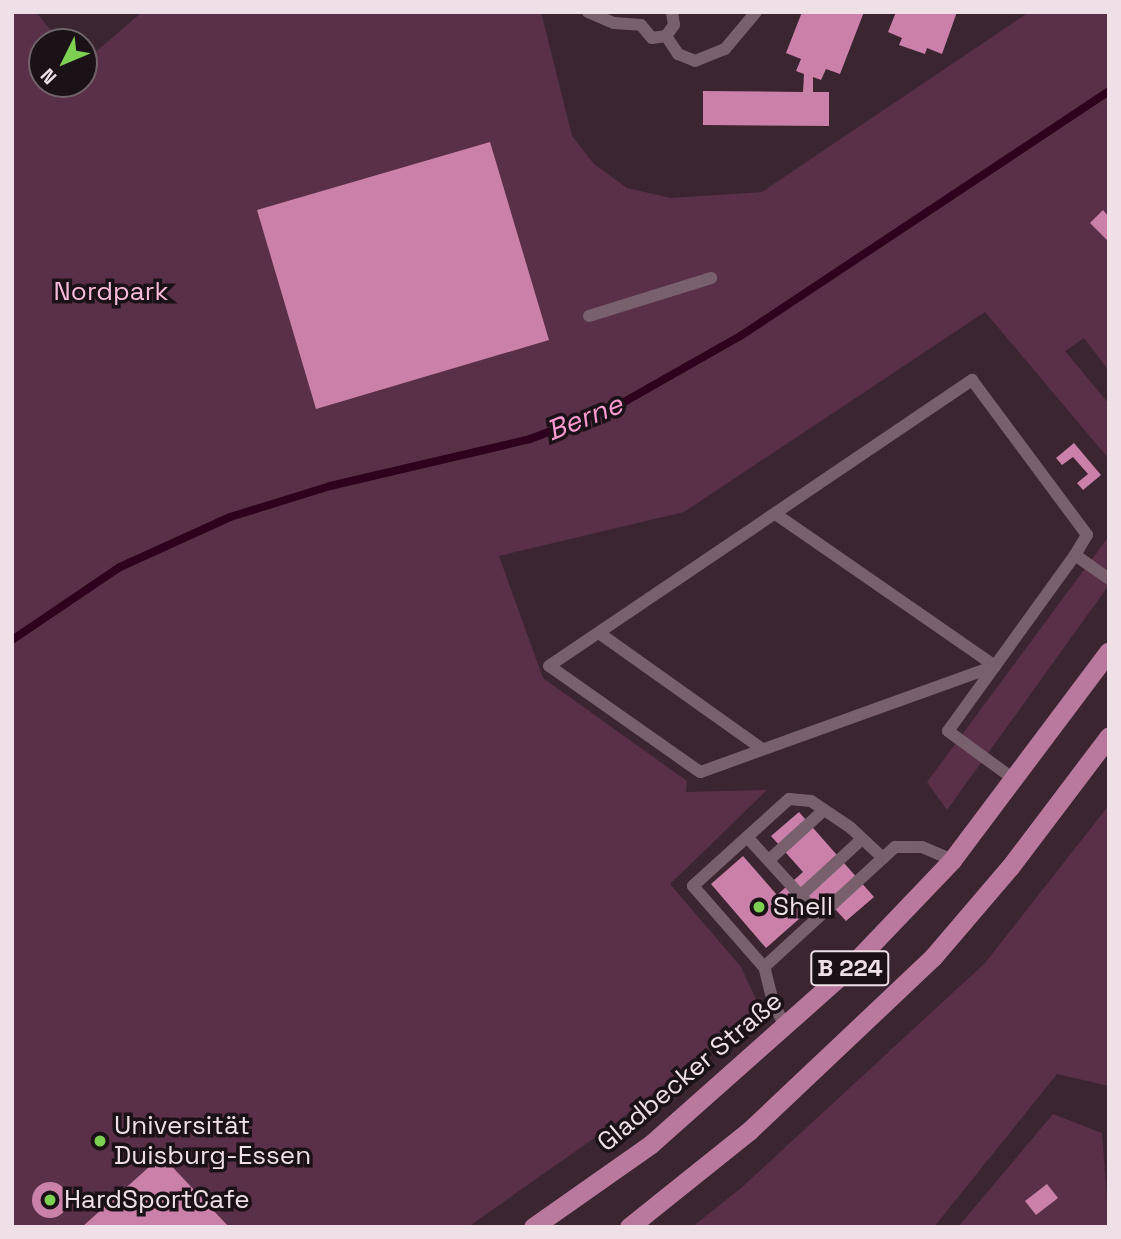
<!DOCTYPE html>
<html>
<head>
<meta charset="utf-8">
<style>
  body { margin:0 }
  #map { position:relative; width:1121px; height:1239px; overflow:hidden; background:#3a2531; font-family:"Space Grotesk",sans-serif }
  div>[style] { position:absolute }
  .green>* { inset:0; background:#593047 }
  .stream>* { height:8px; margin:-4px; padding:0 4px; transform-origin:4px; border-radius:4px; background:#2e001d }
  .building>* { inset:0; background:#cb80a9 }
  .round { border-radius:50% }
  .service>* { height:12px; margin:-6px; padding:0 6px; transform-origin:6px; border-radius:6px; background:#78606c }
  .primary>* { height:19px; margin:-9.5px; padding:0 9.5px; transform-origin:9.5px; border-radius:9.5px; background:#b9799c }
  .dots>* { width:19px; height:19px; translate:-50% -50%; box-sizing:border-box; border:4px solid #1b1217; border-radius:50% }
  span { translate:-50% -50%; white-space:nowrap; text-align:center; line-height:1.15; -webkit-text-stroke:7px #1b1217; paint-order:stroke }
  .shield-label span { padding:2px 5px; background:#1b1217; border:2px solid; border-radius:5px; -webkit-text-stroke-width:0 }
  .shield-label { font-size:24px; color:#efe0e7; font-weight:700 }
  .park-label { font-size:26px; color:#f9bbdc }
  .poi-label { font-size:26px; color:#efe0e7 }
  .left { translate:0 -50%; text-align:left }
  .street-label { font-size:26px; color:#efe0e7 }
  .water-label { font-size:28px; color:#fd9ad1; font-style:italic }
  .frame { position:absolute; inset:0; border:14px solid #efe0e7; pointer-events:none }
  .north { position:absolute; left:28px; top:28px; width:70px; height:70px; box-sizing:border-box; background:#1b1217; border:2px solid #70646a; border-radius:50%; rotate:227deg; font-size:19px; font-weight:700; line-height:28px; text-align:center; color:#efe0e7 }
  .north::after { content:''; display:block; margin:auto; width:24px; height:32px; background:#7ed053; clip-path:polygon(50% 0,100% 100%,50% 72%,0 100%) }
</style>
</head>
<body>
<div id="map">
  <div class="green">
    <i style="clip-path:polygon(12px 12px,36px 12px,60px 42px,42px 42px,42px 84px,84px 84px,84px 62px,142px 12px,541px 12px,572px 136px,594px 164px,627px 188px,671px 198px,762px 192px,1029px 12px,1109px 12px,1109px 371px,1084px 338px,1065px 351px,1109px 404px,1109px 459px,985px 312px,684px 512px,499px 556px,543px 678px,687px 781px,686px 792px,767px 790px,670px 884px,741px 967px,760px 1008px,617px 1122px,468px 1227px,12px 1227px)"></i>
    <i style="clip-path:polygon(1109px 536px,1109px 585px,947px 810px,927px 782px)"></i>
    <i style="clip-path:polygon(1109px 805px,1109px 1086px,1057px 1074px,934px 1227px,692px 1227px,741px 1188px,985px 963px)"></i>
    <i style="clip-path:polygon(1053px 1114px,1102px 1133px,1109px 1227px,958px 1227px)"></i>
  </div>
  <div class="stream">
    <i style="left:12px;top:640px;width:130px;rotate:-34.1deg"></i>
    <i style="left:120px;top:567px;width:121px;rotate:-24.4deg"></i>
    <i style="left:230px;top:517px;width:105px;rotate:-17.2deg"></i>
    <i style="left:330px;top:486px;width:205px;rotate:-13.2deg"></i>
    <i style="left:530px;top:439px;width:93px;rotate:-20.8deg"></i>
    <i style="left:617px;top:406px;width:144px;rotate:-29.6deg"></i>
    <i style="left:742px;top:335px;width:441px;rotate:-33.6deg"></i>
  </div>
  <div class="building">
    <i style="clip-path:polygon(802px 12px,864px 12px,840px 74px,826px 69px,821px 80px,813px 77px,813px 92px,829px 92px,829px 126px,703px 125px,703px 91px,803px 92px,804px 74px,796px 71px,801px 59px,786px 53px)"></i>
    <i style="clip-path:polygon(896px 12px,957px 12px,942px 54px,927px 48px,925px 54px,899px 45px,902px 38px,888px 32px)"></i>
    <i style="clip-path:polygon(490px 142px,549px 340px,316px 409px,257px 210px)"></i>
    <i style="clip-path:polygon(1103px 210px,1109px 217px,1109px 242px,1090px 223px)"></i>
    <i style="clip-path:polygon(1074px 443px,1101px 475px,1083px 490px,1077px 483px,1088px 474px,1073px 457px,1062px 465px,1056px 458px)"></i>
    <i style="clip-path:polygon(799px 812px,874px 897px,846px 921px,824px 897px,766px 948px,711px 884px,743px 856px,777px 895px,803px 872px,771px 836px)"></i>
    <i style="clip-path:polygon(163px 1157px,229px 1227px,82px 1227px,158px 1159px)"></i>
    <i class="round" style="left:32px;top:1182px;width:36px;height:36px"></i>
    <i style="clip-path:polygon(1047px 1184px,1058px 1198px,1036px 1215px,1025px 1201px)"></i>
  </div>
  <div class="service">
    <i style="left:588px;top:12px;width:28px;rotate:23deg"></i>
    <i style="left:614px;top:23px;width:27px;rotate:4deg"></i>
    <i style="left:641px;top:25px;width:17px;rotate:50deg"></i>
    <i style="left:652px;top:38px;width:14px;rotate:-8deg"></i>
    <i style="left:666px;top:36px;width:22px;rotate:56deg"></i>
    <i style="left:678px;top:54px;width:18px;rotate:22deg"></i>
    <i style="left:695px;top:61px;width:32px;rotate:-22deg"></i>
    <i style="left:725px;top:49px;width:48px;rotate:-50deg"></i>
    <i style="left:666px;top:36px;width:14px;rotate:-54deg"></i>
    <i style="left:674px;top:25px;width:12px;rotate:-99deg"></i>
    <i style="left:589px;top:316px;width:128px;rotate:-17.3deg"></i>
    <i style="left:777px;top:515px;width:265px;rotate:34.7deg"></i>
    <i style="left:1075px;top:555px;width:42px;rotate:35.2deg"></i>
    <i style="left:599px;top:633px;width:200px;rotate:35.4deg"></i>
    <i style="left:995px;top:666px;width:313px;rotate:160.2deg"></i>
    <i style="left:700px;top:772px;width:184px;rotate:-144.9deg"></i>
    <i style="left:549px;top:666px;width:511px;rotate:-34.06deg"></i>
    <i style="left:972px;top:380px;width:193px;rotate:53.4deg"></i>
    <i style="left:1087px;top:535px;width:23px;rotate:121deg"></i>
    <i style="left:1075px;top:555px;width:217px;rotate:125.8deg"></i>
    <i style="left:948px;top:731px;width:83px;rotate:36.2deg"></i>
    <i style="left:747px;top:837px;width:73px;rotate:137.8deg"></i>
    <i style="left:693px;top:886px;width:108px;rotate:48.8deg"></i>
    <i style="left:769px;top:860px;width:74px;rotate:-42.3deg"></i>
    <i style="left:800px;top:896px;width:84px;rotate:-42.6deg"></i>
    <i style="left:819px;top:916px;width:107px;rotate:-132.3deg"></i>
    <i style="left:747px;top:837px;width:57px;rotate:-42.1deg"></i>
    <i style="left:789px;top:799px;width:22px;rotate:5deg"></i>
    <i style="left:811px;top:801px;width:48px;rotate:34deg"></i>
    <i style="left:851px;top:828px;width:44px;rotate:43.2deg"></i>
    <i style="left:786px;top:1028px;width:29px;rotate:-117deg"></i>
    <i style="left:773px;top:1002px;width:36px;rotate:-104deg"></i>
    <i style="left:764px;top:967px;width:178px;rotate:-42.5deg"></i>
    <i style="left:895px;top:847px;width:27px"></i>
    <i style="left:922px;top:847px;width:33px;rotate:23deg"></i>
  </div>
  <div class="primary">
    <i style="left:533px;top:1227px;width:144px;rotate:-35.1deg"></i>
    <i style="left:651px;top:1144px;width:264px;rotate:-41.6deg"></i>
    <i style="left:848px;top:969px;width:151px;rotate:-46.3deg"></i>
    <i style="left:952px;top:860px;width:261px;rotate:-53.1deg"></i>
    <i style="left:629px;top:1227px;width:154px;rotate:-38.7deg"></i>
    <i style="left:749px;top:1131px;width:253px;rotate:-43.4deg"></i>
    <i style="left:933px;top:957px;width:118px;rotate:-49.5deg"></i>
    <i style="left:1010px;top:867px;width:164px;rotate:-52.9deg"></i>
  </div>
  <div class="dots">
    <i style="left:759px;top:907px;background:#7ed053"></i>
    <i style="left:100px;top:1141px;background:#7ed053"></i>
    <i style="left:50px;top:1200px;background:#7ed053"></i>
  </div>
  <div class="shield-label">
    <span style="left:850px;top:968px">B 224</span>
  </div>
  <div class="park-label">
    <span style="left:111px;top:292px">Nordpark</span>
  </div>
  <div class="poi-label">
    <span class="left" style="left:773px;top:907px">Shell</span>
    <span class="left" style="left:114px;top:1141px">Universität<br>Duisburg-Essen</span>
    <span class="left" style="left:64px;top:1200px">HardSportCafe</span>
  </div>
  <div class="street-label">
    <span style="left:690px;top:1072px;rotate:-40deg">Gladbecker Straße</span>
  </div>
  <div class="water-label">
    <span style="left:584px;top:417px;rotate:-22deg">Berne</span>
  </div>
  <div class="frame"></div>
  <div class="north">N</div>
</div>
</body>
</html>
